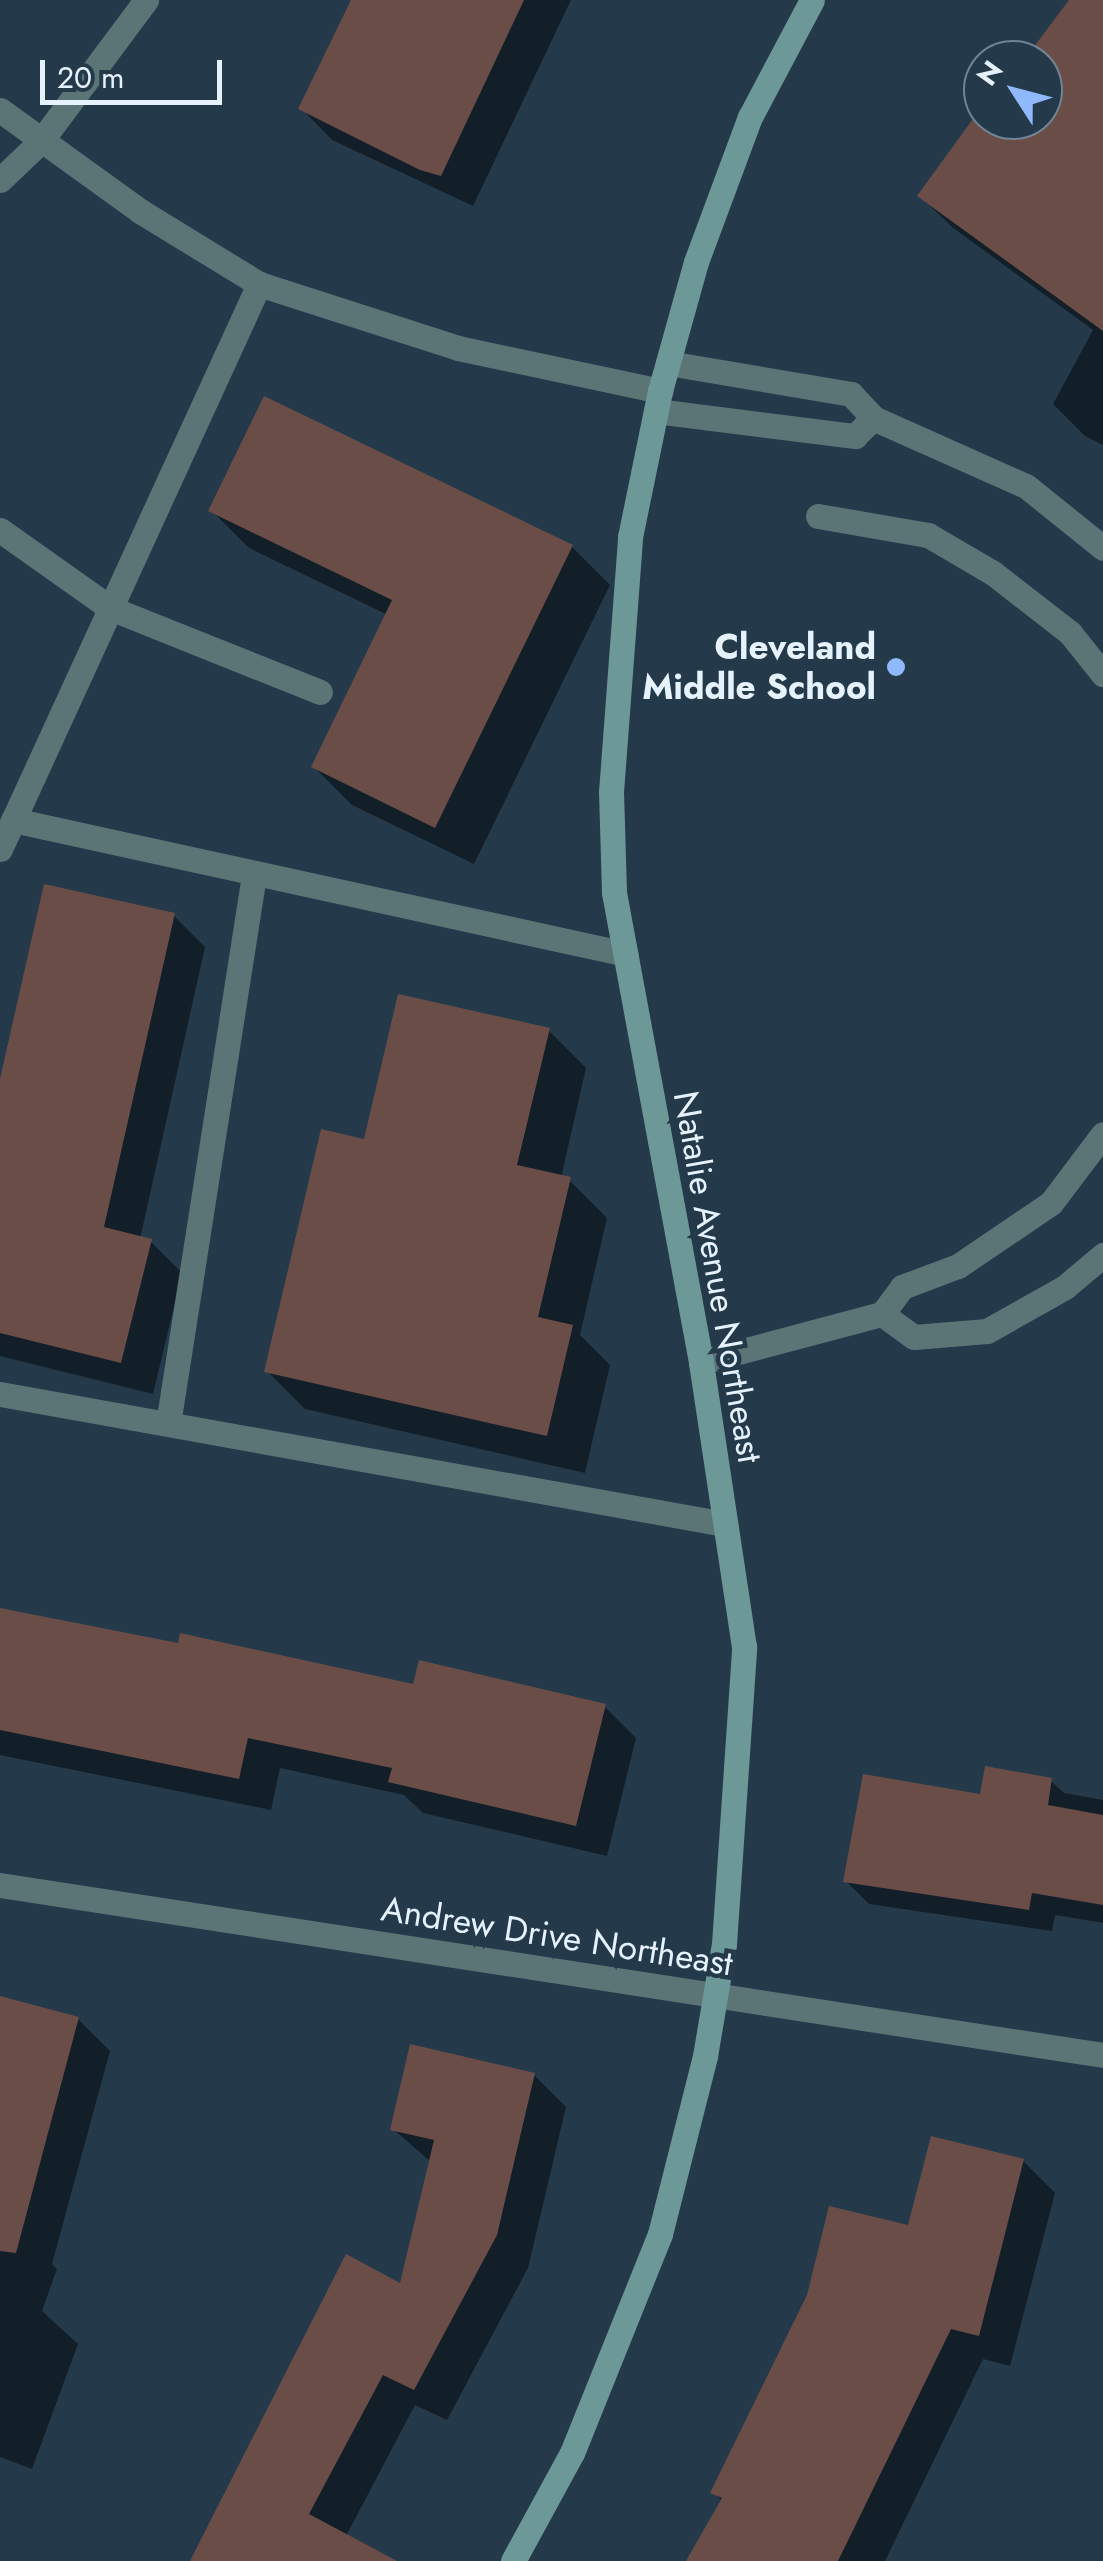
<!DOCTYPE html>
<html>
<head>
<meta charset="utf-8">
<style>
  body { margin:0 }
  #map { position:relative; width:1103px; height:2561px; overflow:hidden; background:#243a4b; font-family:Jost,sans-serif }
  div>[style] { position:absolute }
  .shadow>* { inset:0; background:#0007 }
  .building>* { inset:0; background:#6b4d48 }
  .lane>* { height:25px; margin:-12.5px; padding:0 12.5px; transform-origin:12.5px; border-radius:12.5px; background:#5b7576 }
  .street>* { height:25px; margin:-12.5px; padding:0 12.5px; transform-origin:12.5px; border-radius:12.5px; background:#5b7576 }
  .secondary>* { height:25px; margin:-12.5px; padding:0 12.5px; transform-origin:12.5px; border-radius:12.5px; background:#6d9898 }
  .dots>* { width:28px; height:28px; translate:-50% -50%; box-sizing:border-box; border:5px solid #243a4b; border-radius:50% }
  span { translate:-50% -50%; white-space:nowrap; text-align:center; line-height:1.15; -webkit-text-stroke:9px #243a4b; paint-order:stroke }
  .poi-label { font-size:35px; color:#e6f3fe; font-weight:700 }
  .right { translate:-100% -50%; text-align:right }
  .street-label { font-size:35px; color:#e6f3fe }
  .north { position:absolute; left:963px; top:40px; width:100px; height:100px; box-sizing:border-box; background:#243a4b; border:2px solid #728493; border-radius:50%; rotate:306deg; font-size:28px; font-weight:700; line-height:40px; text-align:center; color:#e6f3fe }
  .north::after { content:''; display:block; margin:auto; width:35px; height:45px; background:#8fb8fd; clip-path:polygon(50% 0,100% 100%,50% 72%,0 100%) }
  .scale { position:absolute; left:40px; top:60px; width:182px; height:45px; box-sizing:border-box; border:5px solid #e6f3fe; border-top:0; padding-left:12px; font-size:30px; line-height:35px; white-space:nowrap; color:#e6f3fe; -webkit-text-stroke:8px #243a4b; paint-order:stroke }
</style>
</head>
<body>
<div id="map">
  <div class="shadow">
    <i style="clip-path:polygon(354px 0,571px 0,473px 206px,332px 140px,301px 108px)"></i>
    <i style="clip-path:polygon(1072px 0,1103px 0,1103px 445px,1085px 436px,1053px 404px,1093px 330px,952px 227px,920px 196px,983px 109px,983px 120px,1043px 120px,1043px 60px,1028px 60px)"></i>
    <i style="clip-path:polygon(211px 510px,572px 547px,610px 585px,474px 864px,352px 805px,314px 767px,388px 615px,249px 548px)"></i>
    <i style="clip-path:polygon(174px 916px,205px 947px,140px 1239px,150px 1241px,182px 1273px,153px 1394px,0 1356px,0 1090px)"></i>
    <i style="clip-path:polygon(548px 1030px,586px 1068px,561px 1178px,569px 1180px,607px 1218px,580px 1335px,610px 1365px,585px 1473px,305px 1409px,267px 1371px,366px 1142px)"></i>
    <i style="clip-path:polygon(0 1611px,415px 1687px,605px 1707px,636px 1738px,607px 1856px,423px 1813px,404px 1795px,280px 1768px,271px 1810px,0 1755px)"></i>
    <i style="clip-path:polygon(1051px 1781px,1064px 1793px,1103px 1800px,1103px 1923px,1055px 1915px,1052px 1931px,869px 1904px,846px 1881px,982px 1797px)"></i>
    <i style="clip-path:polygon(0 1998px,78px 2019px,110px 2051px,52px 2264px,57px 2269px,42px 2311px,78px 2344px,32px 2469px,0 2457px)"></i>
    <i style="clip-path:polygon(534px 2075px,566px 2107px,528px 2268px,447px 2420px,415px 2405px,345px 2538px,368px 2561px,191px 2561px,402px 2287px,431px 2162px,393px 2129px)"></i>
    <i style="clip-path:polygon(1023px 2161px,1055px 2193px,1010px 2366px,983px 2359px,885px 2561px,689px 2561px,723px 2502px,714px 2492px,910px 2228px)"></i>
  </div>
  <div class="building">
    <i style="clip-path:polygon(351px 0,524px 0,441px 176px,420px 170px,298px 109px)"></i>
    <i style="clip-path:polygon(1069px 0,1103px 0,1103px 331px,917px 196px,983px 105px,983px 120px,1043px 120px,1043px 60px,1024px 60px)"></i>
    <i style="clip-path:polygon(264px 396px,573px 545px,435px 828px,311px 767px,392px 600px,208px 511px)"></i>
    <i style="clip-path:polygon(44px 884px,175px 913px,104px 1227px,152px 1239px,121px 1363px,0 1333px,0 1079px)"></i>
    <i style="clip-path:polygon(398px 994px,550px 1028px,517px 1165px,571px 1177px,538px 1317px,573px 1325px,547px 1436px,264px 1372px,321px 1129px,364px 1139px)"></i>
    <i style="clip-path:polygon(0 1608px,178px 1643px,180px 1633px,413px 1684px,419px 1660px,606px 1704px,576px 1826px,388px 1782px,392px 1768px,248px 1738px,239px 1779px,0 1730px)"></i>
    <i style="clip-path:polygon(985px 1766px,1052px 1778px,1048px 1805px,1103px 1815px,1103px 1905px,1032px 1893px,1029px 1910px,843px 1882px,863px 1774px,980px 1794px)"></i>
    <i style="clip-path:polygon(0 1996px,79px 2017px,16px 2253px,0 2251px)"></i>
    <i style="clip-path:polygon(410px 2044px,535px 2073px,497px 2235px,414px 2390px,383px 2375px,309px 2514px,397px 2561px,190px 2561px,346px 2254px,400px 2283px,434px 2140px,390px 2130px)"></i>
    <i style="clip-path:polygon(931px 2136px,1024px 2159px,979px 2336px,951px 2329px,838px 2561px,686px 2561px,722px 2498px,710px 2493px,807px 2295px,829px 2206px,908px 2225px)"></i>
  </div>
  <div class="lane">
    <i style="left:0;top:180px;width:57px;rotate:-43.6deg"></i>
    <i style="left:41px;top:141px;width:176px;rotate:-53.3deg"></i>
    <i style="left:668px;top:363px;width:186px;rotate:9.6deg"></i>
    <i style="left:851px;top:394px;width:33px;rotate:47deg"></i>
    <i style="left:656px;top:411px;width:201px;rotate:7.2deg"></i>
    <i style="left:855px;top:436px;width:25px;rotate:-45deg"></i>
    <i style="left:873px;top:418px;width:167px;rotate:24deg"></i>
    <i style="left:1026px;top:486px;width:99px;rotate:38.8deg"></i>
    <i style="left:818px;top:516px;width:112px;rotate:9.8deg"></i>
    <i style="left:928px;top:535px;width:75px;rotate:30.3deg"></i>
    <i style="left:993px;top:573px;width:98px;rotate:37.9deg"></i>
    <i style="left:1070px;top:633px;width:53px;rotate:51.2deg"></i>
    <i style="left:0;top:530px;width:135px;rotate:35.3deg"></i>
    <i style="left:110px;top:608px;width:226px;rotate:21.8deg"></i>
    <i style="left:13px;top:820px;width:627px;rotate:12.33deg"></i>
    <i style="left:0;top:849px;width:622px;rotate:-65.37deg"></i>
    <i style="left:882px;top:1314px;width:34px;rotate:-53deg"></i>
    <i style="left:902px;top:1287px;width:60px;rotate:-20.6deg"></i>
    <i style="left:958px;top:1266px;width:112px;rotate:-34.1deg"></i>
    <i style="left:1051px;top:1203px;width:86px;rotate:-53deg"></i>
    <i style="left:701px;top:1362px;width:187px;rotate:-14.9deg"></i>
    <i style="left:882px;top:1314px;width:39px;rotate:36deg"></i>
    <i style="left:914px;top:1337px;width:73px;rotate:-4.7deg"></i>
    <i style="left:987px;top:1331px;width:90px;rotate:-29.4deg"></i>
    <i style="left:1065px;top:1287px;width:50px;rotate:-40.1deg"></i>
    <i style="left:0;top:1394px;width:737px;rotate:10.17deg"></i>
    <i style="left:168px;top:1424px;width:556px;rotate:-81.1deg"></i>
  </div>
  <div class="street">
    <i style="left:0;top:110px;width:173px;rotate:35.8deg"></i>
    <i style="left:140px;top:211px;width:140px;rotate:31.5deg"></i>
    <i style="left:259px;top:284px;width:209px;rotate:17.8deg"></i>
    <i style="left:458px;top:348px;width:207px;rotate:12deg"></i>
    <i style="left:0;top:1885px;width:1116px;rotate:8.76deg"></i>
  </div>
  <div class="secondary">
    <i style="left:513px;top:2561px;width:123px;rotate:-61.4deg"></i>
    <i style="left:572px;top:2453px;width:236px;rotate:-68.1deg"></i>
    <i style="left:660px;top:2234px;width:184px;rotate:-75.8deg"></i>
    <i style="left:705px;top:2056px;width:114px;rotate:-80.4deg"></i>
    <i style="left:724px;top:1944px;width:298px;rotate:-86.1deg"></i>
    <i style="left:744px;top:1647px;width:288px;rotate:-98.6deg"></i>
    <i style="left:701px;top:1362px;width:478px;rotate:-100.5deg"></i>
    <i style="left:614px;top:892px;width:100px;rotate:-91.7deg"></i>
    <i style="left:611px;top:792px;width:256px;rotate:-85.7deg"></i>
    <i style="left:630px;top:537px;width:149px;rotate:-78.4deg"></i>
    <i style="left:660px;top:391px;width:134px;rotate:-74.4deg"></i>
    <i style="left:696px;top:262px;width:155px;rotate:-69.6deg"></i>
    <i style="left:750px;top:117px;width:132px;rotate:-62.1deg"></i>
  </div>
  <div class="dots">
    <i style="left:896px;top:667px;background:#8fb8fd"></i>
  </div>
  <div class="poi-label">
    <span class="right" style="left:876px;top:667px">Cleveland<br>Middle School</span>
  </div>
  <div class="street-label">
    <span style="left:718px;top:1277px;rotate:80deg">Natalie Avenue Northeast</span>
    <span style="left:557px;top:1936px;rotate:9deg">Andrew Drive Northeast</span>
  </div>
  <div class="north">N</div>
  <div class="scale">20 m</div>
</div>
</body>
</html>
